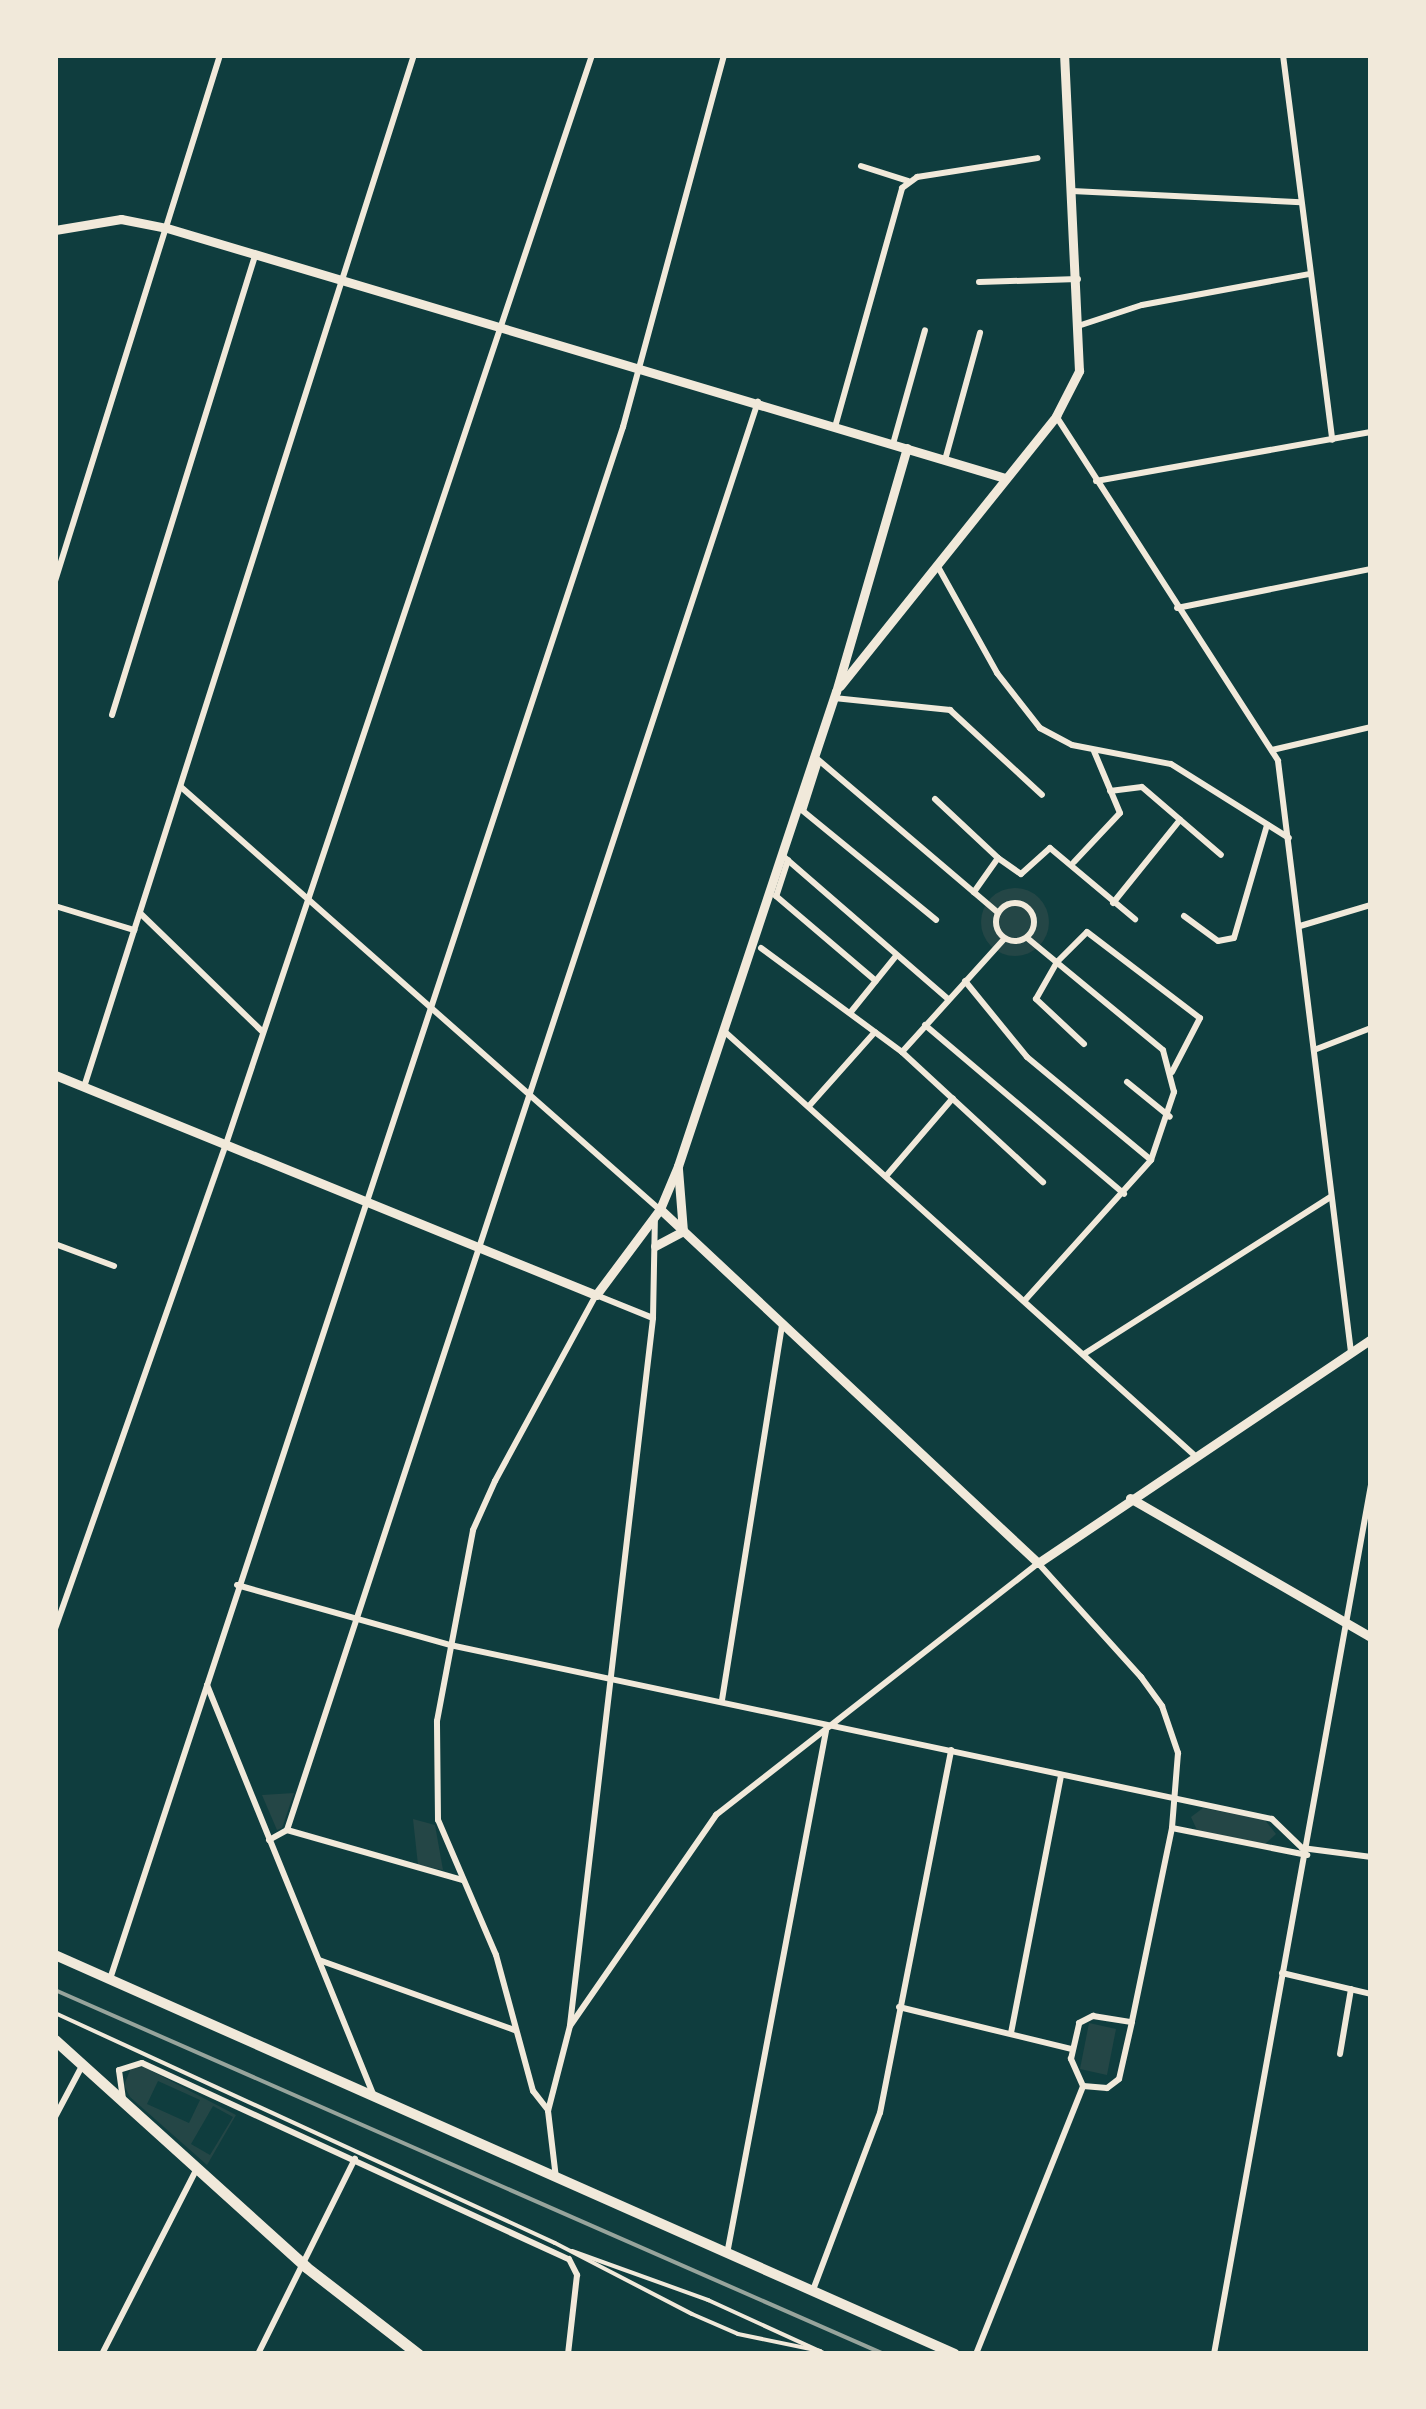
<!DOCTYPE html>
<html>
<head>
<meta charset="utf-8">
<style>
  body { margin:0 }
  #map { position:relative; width:1426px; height:2409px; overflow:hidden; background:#0f3d3e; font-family:"Sofia Sans Condensed",sans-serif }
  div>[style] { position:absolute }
  .green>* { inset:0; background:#244646 }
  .round { border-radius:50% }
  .service>* { height:4px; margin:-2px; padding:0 2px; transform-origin:2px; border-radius:2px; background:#f1e9da }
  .minor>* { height:6px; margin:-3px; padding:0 3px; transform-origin:3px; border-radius:3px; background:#f1e9da }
  .minor>.ring { margin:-3px; padding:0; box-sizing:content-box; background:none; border:6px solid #f1e9da; border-radius:50% }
  .tertiary>* { height:9px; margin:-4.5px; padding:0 4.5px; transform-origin:4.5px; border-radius:4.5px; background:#f1e9da }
  .secondary>* { height:10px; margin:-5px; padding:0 5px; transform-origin:5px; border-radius:5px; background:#f1e9da }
  .primary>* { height:11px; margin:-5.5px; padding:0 5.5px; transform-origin:5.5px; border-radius:5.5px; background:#f1e9da }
  .rail>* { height:4px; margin:-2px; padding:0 2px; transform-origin:2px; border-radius:2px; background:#97a49c }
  span { translate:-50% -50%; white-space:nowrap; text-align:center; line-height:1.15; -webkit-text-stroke:8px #f1e9da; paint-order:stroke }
  .frame { position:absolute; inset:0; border:58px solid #f1e9da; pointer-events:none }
</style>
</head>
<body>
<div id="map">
  <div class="green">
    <i class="round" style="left:981px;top:888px;width:68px;height:68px"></i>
    <i style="clip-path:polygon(294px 1793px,282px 1828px,277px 1830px,262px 1795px)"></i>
    <i style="clip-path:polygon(1203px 1808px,1265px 1820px,1276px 1834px,1265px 1844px,1197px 1830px,1191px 1817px)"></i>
    <i style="clip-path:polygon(413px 1819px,435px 1825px,443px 1870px,418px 1865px)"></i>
    <i style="clip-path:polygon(1089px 2023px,1116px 2029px,1107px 2075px,1080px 2069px)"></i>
    <i style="clip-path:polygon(evenodd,144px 2067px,236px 2115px,207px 2165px,130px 2097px,124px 2085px,131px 2068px,144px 2067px,158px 2081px,200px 2100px,189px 2123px,147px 2104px,158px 2081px,144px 2067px,213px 2106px,233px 2117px,210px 2155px,191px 2144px,213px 2106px)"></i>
  </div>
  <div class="service">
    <i style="left:55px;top:2013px;width:550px;rotate:24.7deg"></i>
    <i style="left:555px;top:2243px;width:154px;rotate:27.4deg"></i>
    <i style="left:692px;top:2314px;width:50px;rotate:23.5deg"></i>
    <i style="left:738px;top:2334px;width:84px;rotate:11.7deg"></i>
    <i style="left:572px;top:2251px;width:145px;rotate:19.8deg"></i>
    <i style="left:708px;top:2300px;width:130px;rotate:24.6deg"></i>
  </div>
  <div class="minor">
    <i style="left:1283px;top:55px;width:388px;rotate:82.7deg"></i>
    <i style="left:861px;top:166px;width:49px;rotate:17.7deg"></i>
    <i style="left:1072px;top:191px;width:229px;rotate:2.8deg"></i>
    <i style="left:979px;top:282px;width:99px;rotate:-1.7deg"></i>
    <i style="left:1081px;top:325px;width:64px;rotate:-18.2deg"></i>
    <i style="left:1142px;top:305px;width:171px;rotate:-10.5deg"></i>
    <i style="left:1056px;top:416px;width:410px;rotate:57.2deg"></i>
    <i style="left:1278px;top:761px;width:595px;rotate:82.96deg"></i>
    <i style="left:835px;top:427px;width:248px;rotate:-74.3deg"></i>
    <i style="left:902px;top:188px;width:19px;rotate:-36deg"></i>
    <i style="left:917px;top:177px;width:122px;rotate:-8.9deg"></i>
    <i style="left:893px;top:444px;width:118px;rotate:-74.3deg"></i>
    <i style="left:945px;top:460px;width:132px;rotate:-74.6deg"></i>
    <i style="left:1096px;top:481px;width:279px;rotate:-10.1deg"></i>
    <i style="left:937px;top:565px;width:124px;rotate:60.9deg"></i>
    <i style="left:997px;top:673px;width:70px;rotate:52deg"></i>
    <i style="left:1040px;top:728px;width:36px;rotate:28deg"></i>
    <i style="left:1072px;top:745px;width:101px;rotate:10.9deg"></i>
    <i style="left:1171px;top:764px;width:139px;rotate:32.1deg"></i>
    <i style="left:55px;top:581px;width:551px;rotate:-72.58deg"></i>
    <i style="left:1177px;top:608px;width:198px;rotate:-11.4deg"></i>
    <i style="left:834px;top:698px;width:117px;rotate:5.9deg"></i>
    <i style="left:950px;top:710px;width:125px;rotate:42.7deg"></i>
    <i style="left:112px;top:715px;width:481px;rotate:-72.7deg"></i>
    <i style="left:1272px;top:750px;width:102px;rotate:-13.1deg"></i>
    <i style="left:815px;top:757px;width:240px;rotate:40.4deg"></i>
    <i style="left:819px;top:761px;width:52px;rotate:107.7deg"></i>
    <i style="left:803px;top:811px;width:172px;rotate:39.3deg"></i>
    <i style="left:181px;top:787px;width:638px;rotate:41.44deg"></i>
    <i style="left:1110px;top:791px;width:32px;rotate:-7deg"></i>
    <i style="left:1142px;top:787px;width:104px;rotate:40.7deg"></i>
    <i style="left:935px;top:799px;width:86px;rotate:43.1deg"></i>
    <i style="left:998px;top:858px;width:42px;rotate:125.2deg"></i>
    <i style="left:783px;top:856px;width:218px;rotate:40.9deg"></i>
    <i style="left:998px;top:858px;width:28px;rotate:35deg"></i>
    <i style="left:1021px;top:874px;width:39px;rotate:-42deg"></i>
    <i style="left:1050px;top:848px;width:111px;rotate:39.9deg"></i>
    <i style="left:788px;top:860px;width:38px;rotate:108deg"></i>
    <i style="left:776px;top:896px;width:131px;rotate:40.4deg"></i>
    <i style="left:1074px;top:862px;width:67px;rotate:-46.8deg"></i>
    <i style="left:1120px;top:813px;width:67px;rotate:-112.8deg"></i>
    <i class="ring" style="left:996px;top:903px;width:32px;height:32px"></i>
    <i style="left:1113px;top:903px;width:107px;rotate:-51.1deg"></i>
    <i style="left:55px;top:906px;width:83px;rotate:16.9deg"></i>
    <i style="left:140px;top:913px;width:171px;rotate:44.1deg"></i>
    <i style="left:1184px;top:916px;width:42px;rotate:36.3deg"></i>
    <i style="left:1218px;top:941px;width:16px;rotate:-11deg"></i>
    <i style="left:1234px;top:938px;width:118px;rotate:-73.7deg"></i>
    <i style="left:1300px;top:926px;width:74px;rotate:-16.5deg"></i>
    <i style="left:761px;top:948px;width:175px;rotate:36.4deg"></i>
    <i style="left:902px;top:1052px;width:192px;rotate:42.7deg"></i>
    <i style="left:965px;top:981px;width:98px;rotate:50.8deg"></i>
    <i style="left:1027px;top:1057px;width:161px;rotate:39.7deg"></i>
    <i style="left:850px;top:1013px;width:73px;rotate:-51.1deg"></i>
    <i style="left:925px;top:1025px;width:261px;rotate:40.3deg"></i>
    <i style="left:724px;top:1031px;width:632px;rotate:42.05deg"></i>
    <i style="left:1084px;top:1044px;width:66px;rotate:-136.8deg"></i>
    <i style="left:1036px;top:999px;width:43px;rotate:-60.4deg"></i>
    <i style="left:1057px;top:962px;width:42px;rotate:-45deg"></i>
    <i style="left:1087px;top:932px;width:142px;rotate:37.3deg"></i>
    <i style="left:1200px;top:1018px;width:61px;rotate:117.4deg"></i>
    <i style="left:1314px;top:1050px;width:61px;rotate:-21.1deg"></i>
    <i style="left:902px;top:1052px;width:152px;rotate:-47.9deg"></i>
    <i style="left:1127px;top:1082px;width:55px;rotate:39.1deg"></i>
    <i style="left:84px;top:1087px;width:1083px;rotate:-72.27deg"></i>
    <i style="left:809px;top:1106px;width:99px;rotate:-48.3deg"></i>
    <i style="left:887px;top:1175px;width:101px;rotate:-49.4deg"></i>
    <i style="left:55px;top:1244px;width:63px;rotate:20.4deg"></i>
    <i style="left:1026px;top:1299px;width:187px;rotate:-48deg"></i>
    <i style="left:1151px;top:1160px;width:72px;rotate:-71.3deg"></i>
    <i style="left:1174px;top:1092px;width:43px;rotate:-104.7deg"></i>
    <i style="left:1163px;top:1050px;width:176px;rotate:-140.5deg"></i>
    <i style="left:1084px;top:1354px;width:292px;rotate:-32.5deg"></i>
    <i style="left:237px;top:1585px;width:221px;rotate:15.7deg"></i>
    <i style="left:450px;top:1645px;width:840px;rotate:11.95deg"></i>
    <i style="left:1272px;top:1819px;width:42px;rotate:44deg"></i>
    <i style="left:1302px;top:1848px;width:70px;rotate:7.4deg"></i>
    <i style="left:55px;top:1629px;width:514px;rotate:-70.58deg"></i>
    <i style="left:226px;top:1144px;width:1149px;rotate:-71.42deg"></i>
    <i style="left:207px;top:1685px;width:441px;rotate:67.9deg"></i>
    <i style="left:722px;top:1700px;width:381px;rotate:-80.9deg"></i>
    <i style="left:1172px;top:1828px;width:138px;rotate:11.3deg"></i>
    <i style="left:287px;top:1830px;width:182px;rotate:15.9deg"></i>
    <i style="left:269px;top:1840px;width:21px;rotate:-29deg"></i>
    <i style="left:287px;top:1830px;width:1504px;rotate:-71.75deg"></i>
    <i style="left:319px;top:1960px;width:208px;rotate:19.7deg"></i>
    <i style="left:1282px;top:1973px;width:91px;rotate:13.3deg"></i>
    <i style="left:110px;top:1979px;width:1635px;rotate:-71.71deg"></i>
    <i style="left:623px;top:427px;width:385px;rotate:-74.8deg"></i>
    <i style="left:899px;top:2007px;width:177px;rotate:13.7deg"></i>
    <i style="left:570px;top:2025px;width:712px;rotate:-83.3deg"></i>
    <i style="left:653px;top:1318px;width:100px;rotate:-88.9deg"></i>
    <i style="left:1011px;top:2033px;width:263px;rotate:-79deg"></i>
    <i style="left:1340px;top:2054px;width:66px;rotate:-80.4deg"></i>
    <i style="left:123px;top:2099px;width:29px;rotate:-98deg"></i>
    <i style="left:119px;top:2070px;width:24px;rotate:-17deg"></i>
    <i style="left:142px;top:2063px;width:470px;rotate:24.7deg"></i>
    <i style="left:569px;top:2259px;width:18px;rotate:63deg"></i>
    <i style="left:577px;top:2275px;width:80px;rotate:96.5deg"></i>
    <i style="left:548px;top:2110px;width:24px;rotate:-128deg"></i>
    <i style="left:533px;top:2091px;width:141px;rotate:-105.2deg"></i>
    <i style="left:496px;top:1955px;width:147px;rotate:-113.2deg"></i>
    <i style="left:438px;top:1820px;width:99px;rotate:-90.6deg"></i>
    <i style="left:437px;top:1721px;width:194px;rotate:-79.3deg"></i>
    <i style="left:473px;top:1530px;width:54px;rotate:-65.8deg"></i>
    <i style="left:495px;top:1481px;width:212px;rotate:-61.5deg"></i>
    <i style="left:596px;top:1295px;width:61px;rotate:22deg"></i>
    <i style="left:55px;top:2117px;width:58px;rotate:-62.1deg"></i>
    <i style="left:556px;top:2178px;width:67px;rotate:-96.8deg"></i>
    <i style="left:548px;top:2111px;width:88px;rotate:-75.5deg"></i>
    <i style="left:570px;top:2026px;width:257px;rotate:-55.3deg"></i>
    <i style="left:716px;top:1815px;width:409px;rotate:-38deg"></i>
    <i style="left:1038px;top:1563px;width:154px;rotate:47.9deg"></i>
    <i style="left:1141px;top:1677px;width:36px;rotate:54deg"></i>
    <i style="left:1162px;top:1706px;width:50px;rotate:71.2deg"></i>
    <i style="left:1178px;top:1753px;width:75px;rotate:94.6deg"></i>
    <i style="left:1172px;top:1828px;width:198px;rotate:101.7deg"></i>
    <i style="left:1132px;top:2022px;width:58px;rotate:102.8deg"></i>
    <i style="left:1119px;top:2079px;width:15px;rotate:143deg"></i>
    <i style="left:1107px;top:2088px;width:24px;rotate:-175deg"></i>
    <i style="left:1083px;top:2086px;width:30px;rotate:-114deg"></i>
    <i style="left:1071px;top:2059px;width:37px;rotate:-77deg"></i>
    <i style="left:1079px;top:2023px;width:16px;rotate:-27deg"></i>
    <i style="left:1093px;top:2016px;width:39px;rotate:9deg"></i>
    <i style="left:727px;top:2254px;width:532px;rotate:-79.28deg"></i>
    <i style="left:813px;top:2290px;width:189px;rotate:-69.3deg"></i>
    <i style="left:880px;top:2113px;width:370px;rotate:-78.9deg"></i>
    <i style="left:102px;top:2354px;width:209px;rotate:-62.9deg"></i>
    <i style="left:258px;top:2354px;width:218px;rotate:-63.6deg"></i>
    <i style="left:976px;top:2354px;width:289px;rotate:-68.2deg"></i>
    <i style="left:1214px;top:2354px;width:883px;rotate:-79.76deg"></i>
  </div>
  <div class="tertiary">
    <i style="left:55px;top:230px;width:67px;rotate:-9.5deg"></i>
    <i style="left:121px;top:219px;width:47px;rotate:11.1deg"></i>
    <i style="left:167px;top:228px;width:874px;rotate:16.61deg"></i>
    <i style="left:840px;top:686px;width:346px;rotate:-51.3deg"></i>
    <i style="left:1056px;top:416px;width:51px;rotate:-62.9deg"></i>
    <i style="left:1079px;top:371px;width:316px;rotate:-92.7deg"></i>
    <i style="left:55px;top:1075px;width:584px;rotate:22.13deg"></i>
    <i style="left:596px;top:1295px;width:107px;rotate:-53.3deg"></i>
    <i style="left:660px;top:1209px;width:47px;rotate:-67.3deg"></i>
    <i style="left:678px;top:1166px;width:500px;rotate:-71.6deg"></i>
    <i style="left:836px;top:692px;width:254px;rotate:-73.8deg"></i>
    <i style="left:678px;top:1169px;width:62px;rotate:85.4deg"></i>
    <i style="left:660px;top:1209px;width:518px;rotate:43.12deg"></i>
    <i style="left:1038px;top:1563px;width:401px;rotate:-33.9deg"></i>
    <i style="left:655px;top:1246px;width:32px;rotate:-28deg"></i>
    <i style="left:1130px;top:1498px;width:278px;rotate:30deg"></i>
  </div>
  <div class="secondary">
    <i style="left:55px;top:1955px;width:984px;rotate:23.91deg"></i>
  </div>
  <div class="primary">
    <i style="left:55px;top:2040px;width:338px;rotate:42.1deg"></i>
    <i style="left:306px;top:2267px;width:142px;rotate:37.8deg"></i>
  </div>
  <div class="rail">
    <i style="left:55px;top:1990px;width:905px;rotate:23.71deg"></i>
  </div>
  <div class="frame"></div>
</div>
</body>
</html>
